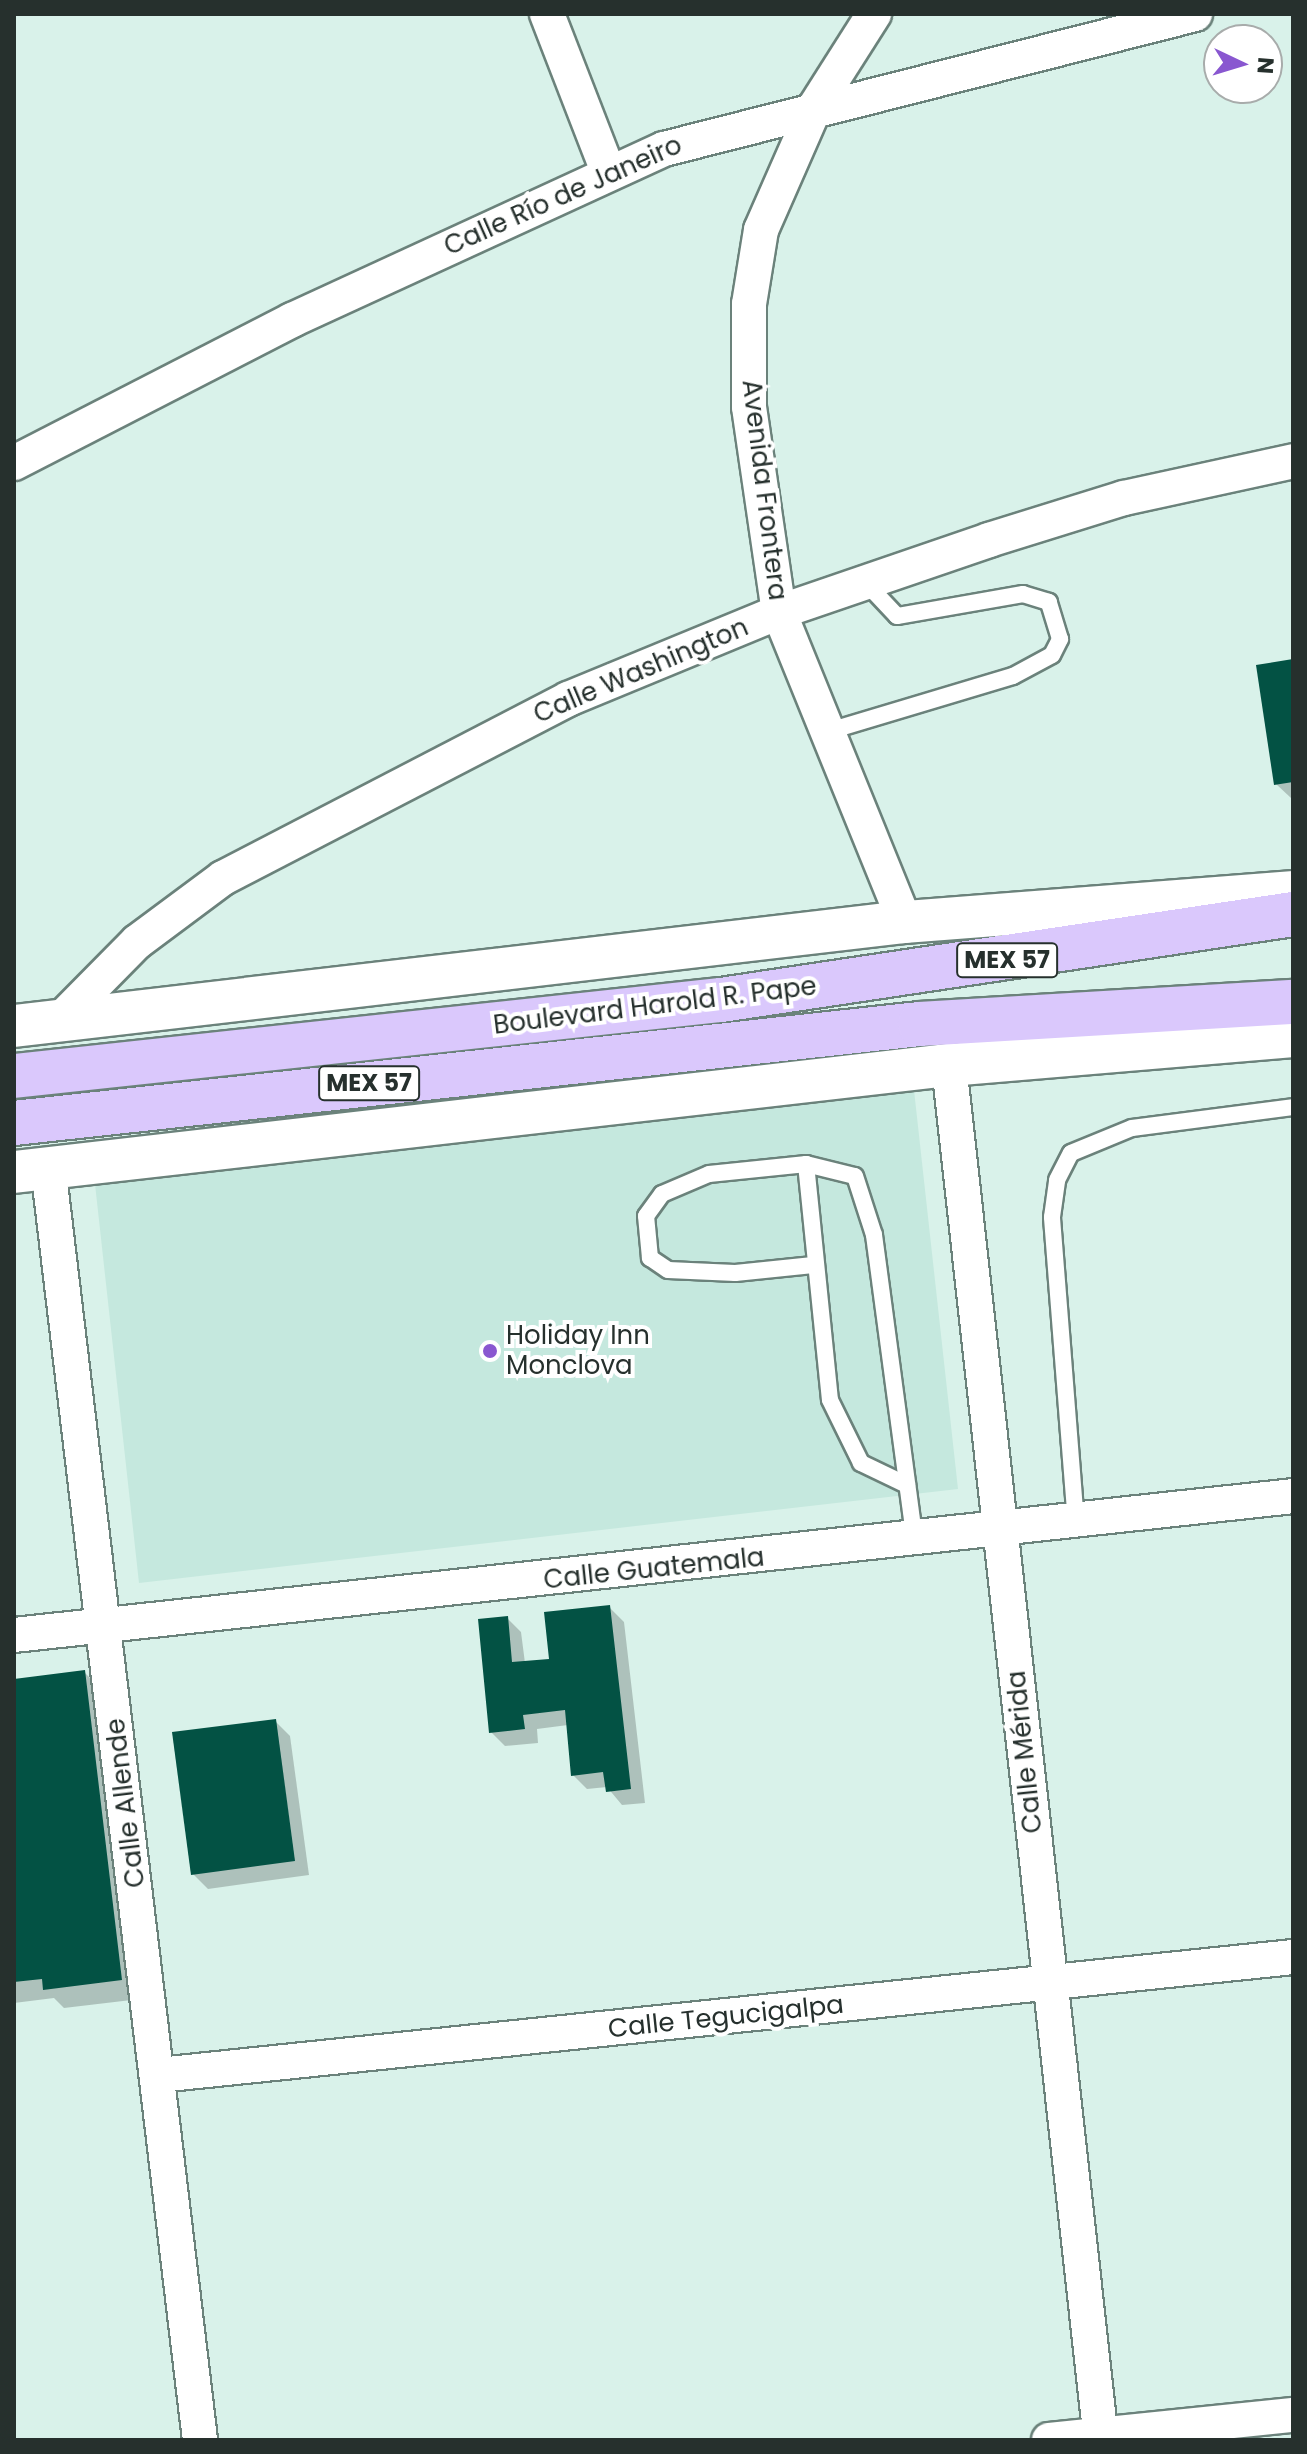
<!DOCTYPE html>
<html>
<head>
<meta charset="utf-8">
<style>
  body { margin:0 }
  #map { position:relative; width:1307px; height:2454px; overflow:hidden; background:#d9f2ea; font-family:Poppins,sans-serif }
  div>[style] { position:absolute }
  .built>* { inset:0; background:#c5e8de }
  .shadow>* { inset:0; background:#0003 }
  .building>* { inset:0; background:#035244 }
  .roads { filter:drop-shadow(2px 0 #6b827b) drop-shadow(-2px 0 #6b827b) drop-shadow(0 2px #6b827b) drop-shadow(0 -2px #6b827b) }
  .service>* { height:16px; margin:-8px; padding:0 8px; transform-origin:8px; border-radius:8px; background:#fff }
  .minor>* { height:34px; margin:-17px; padding:0 17px; transform-origin:17px; border-radius:17px; background:#fff }
  .tertiary>* { height:42px; margin:-21px; padding:0 21px; transform-origin:21px; border-radius:21px; background:#fff }
  .trunk>* { height:44px; margin:-22px; padding:0 22px; transform-origin:22px; border-radius:22px; background:#dac8fc }
  .dots>* { width:22px; height:22px; translate:-50% -50%; box-sizing:border-box; border:4px solid #fff; border-radius:50% }
  span { translate:-50% -50%; white-space:nowrap; text-align:center; line-height:1.15; -webkit-text-stroke:8px #fff; paint-order:stroke }
  .shield-label span { padding:2px 6px; background:#fff; border:2px solid; border-radius:6px; -webkit-text-stroke-width:0 }
  .shield-label { font-size:24px; color:#26302d; font-weight:700 }
  .street-label { font-size:26px; color:#26302d }
  .poi-label { font-size:26px; color:#26302d }
  .left { translate:0 -50%; text-align:left }
  .frame { position:absolute; inset:0; border:16px solid #26302d; pointer-events:none }
  .north { position:absolute; left:1203px; top:24px; width:80px; height:80px; box-sizing:border-box; background:#fff; border:2px solid #a8acab; border-radius:50%; rotate:94deg; font-size:22px; font-weight:700; line-height:32px; text-align:center; color:#26302d }
  .north::after { content:''; display:block; margin:auto; width:28px; height:36px; background:#8957d0; clip-path:polygon(50% 0,100% 100%,50% 72%,0 100%) }
</style>
</head>
<body>
<div id="map">
  <div class="built">
    <i style="clip-path:polygon(914px 1090px,958px 1489px,139px 1583px,95px 1184px)"></i>
  </div>
  <div class="shadow">
    <i style="clip-path:polygon(1293px 661px,1293px 798px,1291px 798px,1276px 784px)"></i>
    <i style="clip-path:polygon(610px 1608px,624px 1622px,645px 1803px,622px 1805px,607px 1787px,587px 1789px,573px 1775px,568px 1725px,537px 1729px,538px 1743px,505px 1746px,491px 1732px,507px 1618px,521px 1632px,525px 1663px,551px 1661px)"></i>
    <i style="clip-path:polygon(84px 1672px,103px 1691px,140px 1999px,64px 2008px,54px 1998px,14px 2003px,14px 1681px)"></i>
    <i style="clip-path:polygon(275px 1721px,290px 1736px,309px 1875px,208px 1889px,193px 1874px)"></i>
  </div>
  <div class="building">
    <i style="clip-path:polygon(1293px 659px,1293px 782px,1274px 785px,1256px 665px)"></i>
    <i style="clip-path:polygon(610px 1605px,631px 1789px,606px 1792px,603px 1772px,571px 1776px,565px 1710px,523px 1715px,525px 1729px,489px 1733px,478px 1619px,508px 1616px,512px 1662px,549px 1659px,544px 1612px)"></i>
    <i style="clip-path:polygon(85px 1670px,122px 1980px,43px 1990px,42px 1979px,14px 1982px,14px 1679px)"></i>
    <i style="clip-path:polygon(276px 1719px,295px 1861px,191px 1875px,172px 1732px)"></i>
  </div>
  <div class="roads">
    <div class="service">
      <i style="left:826px;top:732px;width:195px;rotate:-16.7deg"></i>
      <i style="left:1013px;top:676px;width:44px;rotate:-28.3deg"></i>
      <i style="left:1052px;top:655px;width:18px;rotate:-63deg"></i>
      <i style="left:1060px;top:639px;width:39px;rotate:-107deg"></i>
      <i style="left:1049px;top:602px;width:27px;rotate:-163deg"></i>
      <i style="left:1023px;top:594px;width:128px;rotate:170.1deg"></i>
      <i style="left:897px;top:616px;width:47px;rotate:-133.3deg"></i>
      <i style="left:806px;top:1164px;width:237px;rotate:84.2deg"></i>
      <i style="left:830px;top:1400px;width:70px;rotate:63.8deg"></i>
      <i style="left:861px;top:1463px;width:51px;rotate:25.6deg"></i>
      <i style="left:813px;top:1265px;width:78px;rotate:174.1deg"></i>
      <i style="left:735px;top:1273px;width:67px;rotate:-177.4deg"></i>
      <i style="left:668px;top:1270px;width:22px;rotate:-146deg"></i>
      <i style="left:650px;top:1258px;width:42px;rotate:-95.4deg"></i>
      <i style="left:646px;top:1216px;width:27px;rotate:-54deg"></i>
      <i style="left:662px;top:1194px;width:51px;rotate:-23.1deg"></i>
      <i style="left:709px;top:1174px;width:98px;rotate:-5.9deg"></i>
      <i style="left:806px;top:1164px;width:50px;rotate:13.8deg"></i>
      <i style="left:855px;top:1176px;width:62px;rotate:72.1deg"></i>
      <i style="left:874px;top:1235px;width:310px;rotate:82.4deg"></i>
      <i style="left:1076px;top:1523px;width:307px;rotate:-94.5deg"></i>
      <i style="left:1052px;top:1217px;width:37px;rotate:-82deg"></i>
      <i style="left:1057px;top:1180px;width:30px;rotate:-63deg"></i>
      <i style="left:1071px;top:1153px;width:66px;rotate:-22.3deg"></i>
      <i style="left:1132px;top:1128px;width:162px;rotate:-7.4deg"></i>
    </div>
    <div class="minor">
      <i style="left:547px;top:14px;width:168px;rotate:68.8deg"></i>
      <i style="left:874px;top:14px;width:110px;rotate:122.4deg"></i>
      <i style="left:815px;top:107px;width:134px;rotate:113.7deg"></i>
      <i style="left:761px;top:230px;width:75px;rotate:99.2deg"></i>
      <i style="left:749px;top:304px;width:103px;rotate:90deg"></i>
      <i style="left:749px;top:407px;width:207px;rotate:81.7deg"></i>
      <i style="left:779px;top:612px;width:335px;rotate:67.9deg"></i>
      <i style="left:14px;top:463px;width:313px;rotate:-27.2deg"></i>
      <i style="left:292px;top:320px;width:409px;rotate:-24.7deg"></i>
      <i style="left:664px;top:149px;width:548px;rotate:-14.26deg"></i>
      <i style="left:57px;top:1023px;width:114px;rotate:-45.4deg"></i>
      <i style="left:137px;top:942px;width:107px;rotate:-36.7deg"></i>
      <i style="left:223px;top:878px;width:389px;rotate:-27.4deg"></i>
      <i style="left:568px;top:699px;width:228px;rotate:-22.4deg"></i>
      <i style="left:779px;top:612px;width:222px;rotate:-18.9deg"></i>
      <i style="left:989px;top:540px;width:141px;rotate:-17.3deg"></i>
      <i style="left:1124px;top:498px;width:173px;rotate:-12.3deg"></i>
      <i style="left:949px;top:1065px;width:1383px;rotate:83.69deg"></i>
      <i style="left:48px;top:1167px;width:1282px;rotate:83.19deg"></i>
      <i style="left:14px;top:1635px;width:1287px;rotate:-6.2deg"></i>
      <i style="left:159px;top:2075px;width:1140px;rotate:-5.94deg"></i>
      <i style="left:1049px;top:2440px;width:245px;rotate:-5.9deg"></i>
    </div>
    <div class="tertiary">
      <i style="left:14px;top:1026px;width:897px;rotate:-6.66deg"></i>
      <i style="left:905px;top:922px;width:389px;rotate:-4.4deg"></i>
      <i style="left:14px;top:1172px;width:941px;rotate:-6.53deg"></i>
      <i style="left:949px;top:1065px;width:345px;rotate:-4.8deg"></i>
    </div>
    <div class="trunk">
      <i style="left:14px;top:1076px;width:711px;rotate:-6.14deg"></i>
      <i style="left:721px;top:1000px;width:578px;rotate:-8.55deg"></i>
      <i style="left:14px;top:1123px;width:911px;rotate:-6.24deg"></i>
      <i style="left:920px;top:1024px;width:374px;rotate:-3.4deg"></i>
    </div>
  </div>
  <div class="dots">
    <i style="left:490px;top:1351px;background:#8957d0"></i>
  </div>
  <div class="shield-label">
    <span style="left:1007px;top:960px">MEX 57</span>
    <span style="left:369px;top:1083px">MEX 57</span>
  </div>
  <div class="street-label">
    <span style="left:563px;top:196px;rotate:-24deg">Calle Río de Janeiro</span>
    <span style="left:764px;top:490px;rotate:83deg">Avenida Frontera</span>
    <span style="left:641px;top:671px;rotate:-23deg">Calle Washington</span>
    <span style="left:655px;top:1006px;rotate:-7deg">Boulevard Harold R. Pape</span>
    <span style="left:654px;top:1569px;rotate:-6deg">Calle Guatemala</span>
    <span style="left:1025px;top:1752px;rotate:-96deg">Calle Mérida</span>
    <span style="left:126px;top:1803px;rotate:-97deg">Calle Allende</span>
    <span style="left:726px;top:2017px;rotate:-6deg">Calle Tegucigalpa</span>
  </div>
  <div class="poi-label">
    <span class="left" style="left:506px;top:1351px">Holiday Inn<br>Monclova</span>
  </div>
  <div class="frame"></div>
  <div class="north">N</div>
</div>
</body>
</html>
